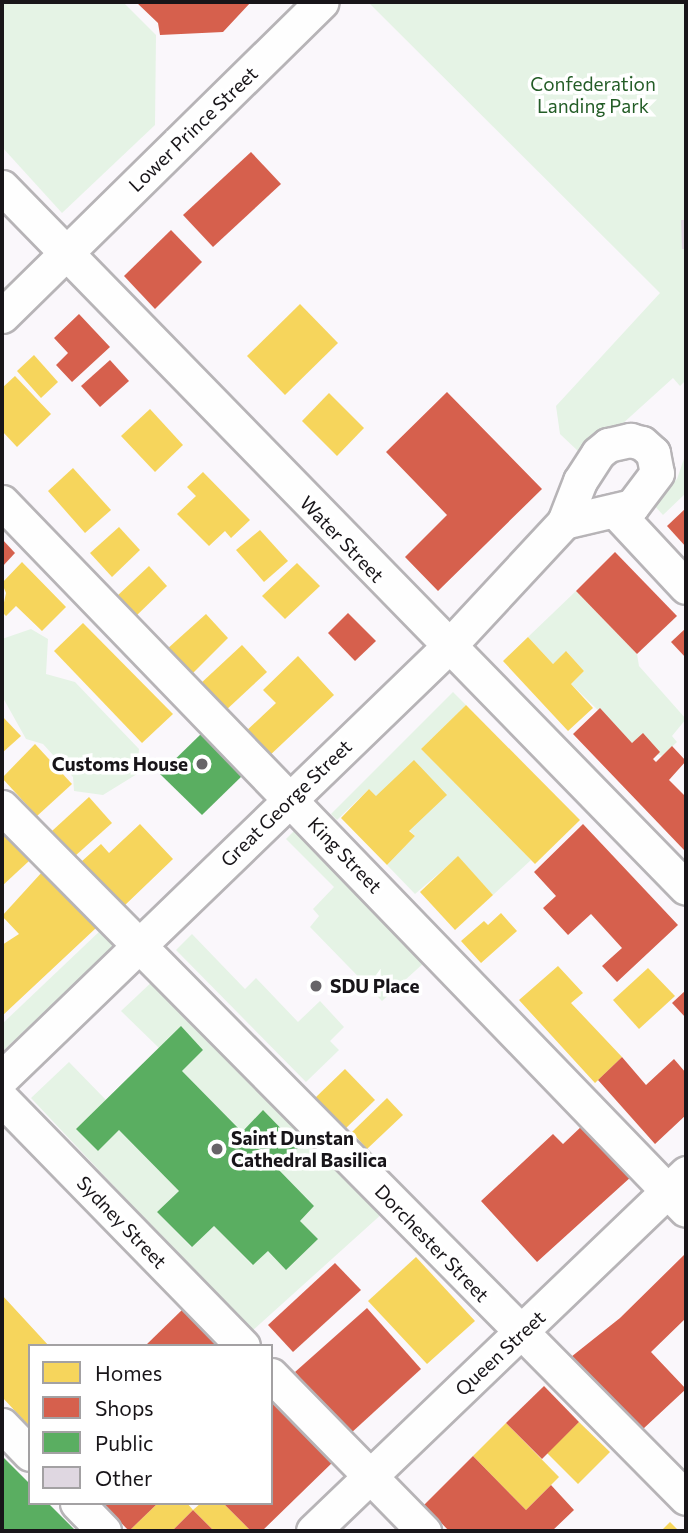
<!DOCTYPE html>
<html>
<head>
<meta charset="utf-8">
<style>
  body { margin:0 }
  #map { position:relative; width:688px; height:1533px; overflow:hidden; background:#faf7fb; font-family:Commissioner,sans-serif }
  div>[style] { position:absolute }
  .green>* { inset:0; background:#e5f3e5 }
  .homes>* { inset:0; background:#f6d55c }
  .shops>* { inset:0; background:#d6604d }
  .public>* { inset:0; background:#5aae61 }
  .building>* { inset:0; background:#dfd7e1 }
  .roads { filter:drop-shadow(2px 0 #b7b4b7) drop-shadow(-2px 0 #b7b4b7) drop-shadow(0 2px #b7b4b7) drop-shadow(0 -2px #b7b4b7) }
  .minor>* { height:33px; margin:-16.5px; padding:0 16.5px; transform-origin:16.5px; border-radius:16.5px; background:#fefefe }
  .dots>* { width:19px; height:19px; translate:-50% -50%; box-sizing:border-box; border:4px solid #fff; border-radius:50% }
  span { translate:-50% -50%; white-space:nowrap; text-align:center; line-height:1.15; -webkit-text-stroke:7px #fff; paint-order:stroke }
  .park-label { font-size:19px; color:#245d27 }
  .street-label { font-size:19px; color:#181519 }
  .poi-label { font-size:19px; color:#181519; font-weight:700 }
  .right { translate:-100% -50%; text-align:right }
  .left { translate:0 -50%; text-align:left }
  .frame { position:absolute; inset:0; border:4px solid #181519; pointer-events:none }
  .legend { position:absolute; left:28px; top:1344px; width:245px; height:161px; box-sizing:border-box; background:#fff; border:2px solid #a3a1a3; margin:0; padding:9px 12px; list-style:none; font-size:21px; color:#181519 }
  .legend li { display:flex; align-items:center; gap:14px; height:35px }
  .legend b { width:35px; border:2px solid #a3a1a3 }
</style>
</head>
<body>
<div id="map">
  <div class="green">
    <i style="clip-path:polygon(2px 2px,123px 2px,156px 35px,155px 125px,62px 213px,2px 147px)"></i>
    <i style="clip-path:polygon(373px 2px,686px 2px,686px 380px,680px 386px,673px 378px,610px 435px,579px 452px,560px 434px,556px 406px,660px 293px,370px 4px)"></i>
    <i style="clip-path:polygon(686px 453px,686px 493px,663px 515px,652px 503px,677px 479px)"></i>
    <i style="clip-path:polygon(576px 591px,637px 654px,639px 666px,686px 719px,672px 736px,677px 742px,662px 756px,632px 743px,571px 684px,584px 671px,567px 652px,553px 664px,528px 637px)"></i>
    <i style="clip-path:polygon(31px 629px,48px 639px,46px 674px,75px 682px,139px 749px,137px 774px,103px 795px,74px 791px,73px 777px,43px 744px,26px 739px,2px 696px,2px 639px)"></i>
    <i style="clip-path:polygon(453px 692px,466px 705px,421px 749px,531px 860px,493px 895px,458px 857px,415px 894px,387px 865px,415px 836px,369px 789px,337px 820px,331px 814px)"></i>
    <i style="clip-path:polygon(294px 831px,426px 961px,382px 1001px,310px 927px,319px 916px,313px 909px,334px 887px,286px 839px)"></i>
    <i style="clip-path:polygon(102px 929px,116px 944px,2px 1052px,2px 1024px)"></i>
    <i style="clip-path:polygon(192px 934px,245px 989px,256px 978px,298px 1022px,320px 1001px,344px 1027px,330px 1041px,339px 1050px,306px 1082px,176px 950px)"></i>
    <i style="clip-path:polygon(155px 979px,384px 1212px,251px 1332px,31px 1098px,69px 1062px,106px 1100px,77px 1129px,98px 1151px,119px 1130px,179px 1191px,157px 1212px,191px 1247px,214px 1226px,252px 1265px,268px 1251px,318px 1239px,300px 1221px,314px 1206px,277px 1168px,299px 1146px,263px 1111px,242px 1132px,182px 1071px,203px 1050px,181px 1027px,159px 1048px,121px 1011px)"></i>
  </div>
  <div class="homes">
    <i style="clip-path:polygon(300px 304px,338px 343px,285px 395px,247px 356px)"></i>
    <i style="clip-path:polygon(34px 355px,58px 382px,41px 398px,17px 371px)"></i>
    <i style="clip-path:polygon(15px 376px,51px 414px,17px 447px,2px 431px,2px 388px)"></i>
    <i style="clip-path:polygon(329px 393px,364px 428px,337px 456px,302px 421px)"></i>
    <i style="clip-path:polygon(150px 409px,183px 445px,155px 472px,121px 436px)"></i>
    <i style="clip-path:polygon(73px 468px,111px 510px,85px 533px,48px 491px)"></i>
    <i style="clip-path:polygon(203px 472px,250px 520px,231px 538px,225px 531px,209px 546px,177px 514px,196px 496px,187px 487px)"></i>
    <i style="clip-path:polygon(119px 527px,140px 550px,112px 577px,90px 553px)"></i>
    <i style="clip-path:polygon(260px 530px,288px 561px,264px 582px,236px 550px)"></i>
    <i style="clip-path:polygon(22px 562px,66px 607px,42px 631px,16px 606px,6px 616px,2px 612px,6px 593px,2px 583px)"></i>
    <i style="clip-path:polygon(297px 563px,320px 586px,285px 619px,262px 596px)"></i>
    <i style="clip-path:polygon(149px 566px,167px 586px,135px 617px,116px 597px)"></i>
    <i style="clip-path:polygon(206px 614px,228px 638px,190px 676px,166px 650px)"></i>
    <i style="clip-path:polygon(83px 623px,173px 714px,142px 743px,54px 651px)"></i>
    <i style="clip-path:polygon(528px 637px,553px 664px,566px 651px,584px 671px,571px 684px,593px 708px,568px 731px,503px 661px)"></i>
    <i style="clip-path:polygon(242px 645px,267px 672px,224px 712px,199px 685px)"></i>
    <i style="clip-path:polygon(298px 656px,334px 695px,267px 758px,244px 733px,276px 703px,263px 690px)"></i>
    <i style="clip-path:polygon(466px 705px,580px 820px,535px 864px,421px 749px)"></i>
    <i style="clip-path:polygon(2px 716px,21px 736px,2px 753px)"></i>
    <i style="clip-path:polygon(35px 744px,72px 784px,37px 816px,2px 778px)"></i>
    <i style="clip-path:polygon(414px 760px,447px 795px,409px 831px,415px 836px,387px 865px,341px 818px,369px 789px,376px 796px)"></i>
    <i style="clip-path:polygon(89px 797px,112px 823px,75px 856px,52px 831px)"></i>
    <i style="clip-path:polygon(140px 824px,173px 859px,123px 907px,81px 862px,101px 844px,109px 853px)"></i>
    <i style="clip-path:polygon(2px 831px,29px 861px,2px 886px)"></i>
    <i style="clip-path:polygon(458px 856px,493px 895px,455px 930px,420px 892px)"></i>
    <i style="clip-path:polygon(43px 871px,96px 928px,2px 1016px,2px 945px,19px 934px,2px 916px)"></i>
    <i style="clip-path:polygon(501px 913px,517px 931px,481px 963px,461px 941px,484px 921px,488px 925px)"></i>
    <i style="clip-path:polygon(558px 966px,583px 993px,571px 1003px,622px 1057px,595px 1083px,519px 1000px)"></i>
    <i style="clip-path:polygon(648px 968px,675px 996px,639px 1029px,613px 1000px)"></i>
    <i style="clip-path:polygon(345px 1069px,375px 1100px,345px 1129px,315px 1098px)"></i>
    <i style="clip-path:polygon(387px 1098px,403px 1115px,367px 1149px,352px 1132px)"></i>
    <i style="clip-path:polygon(416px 1257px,475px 1321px,427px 1364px,368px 1301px)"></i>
    <i style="clip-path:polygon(2px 1295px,49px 1346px,30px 1346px,30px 1427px,2px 1397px)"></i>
    <i style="clip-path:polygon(579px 1422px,610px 1452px,578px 1484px,547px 1453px)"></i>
    <i style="clip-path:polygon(506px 1423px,559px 1477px,526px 1510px,473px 1456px)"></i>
    <i style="clip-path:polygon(158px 1503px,187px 1503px,193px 1510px,172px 1531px,129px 1531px)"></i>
    <i style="clip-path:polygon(201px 1503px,223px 1503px,251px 1531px,214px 1531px,193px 1510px)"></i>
    <i style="clip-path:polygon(2px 1510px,22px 1531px,2px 1531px)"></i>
    <i style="clip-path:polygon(670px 1522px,679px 1531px,661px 1531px)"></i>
  </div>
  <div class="shops">
    <i style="clip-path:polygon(136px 2px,251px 2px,223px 32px,160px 35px,158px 23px)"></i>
    <i style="clip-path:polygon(251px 152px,281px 184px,213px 247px,183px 215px)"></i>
    <i style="clip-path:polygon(171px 230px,202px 262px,155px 309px,124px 276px)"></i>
    <i style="clip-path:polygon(79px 314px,110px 347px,72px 382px,56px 365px,68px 353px,54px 338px)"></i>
    <i style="clip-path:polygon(110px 360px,129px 381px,100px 407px,81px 386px)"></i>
    <i style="clip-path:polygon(447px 392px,542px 489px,438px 591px,405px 557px,447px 515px,386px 452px)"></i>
    <i style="clip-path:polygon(686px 508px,686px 547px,667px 526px)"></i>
    <i style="clip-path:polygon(2px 539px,15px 553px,2px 567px)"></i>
    <i style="clip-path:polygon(615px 552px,677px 616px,637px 654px,576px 591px)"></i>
    <i style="clip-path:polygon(348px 613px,376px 641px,355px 661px,328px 633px)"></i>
    <i style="clip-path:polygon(686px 628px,686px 658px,671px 642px)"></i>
    <i style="clip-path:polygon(600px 708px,632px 743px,643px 733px,660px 752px,653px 759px,656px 762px,672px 746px,686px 761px,669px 780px,686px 797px,684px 850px,573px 734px)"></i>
    <i style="clip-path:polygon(583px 824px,678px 925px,617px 982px,602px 966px,622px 948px,591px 914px,568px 935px,543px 908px,556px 896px,534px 872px)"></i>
    <i style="clip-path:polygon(686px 990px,686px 1018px,672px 1003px)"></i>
    <i style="clip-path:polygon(622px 1057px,646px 1085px,674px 1059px,686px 1073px,686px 1115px,655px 1144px,598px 1080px)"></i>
    <i style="clip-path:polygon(584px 1124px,632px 1176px,537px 1262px,481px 1201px,553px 1134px,563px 1144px)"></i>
    <i style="clip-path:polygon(686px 1253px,686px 1318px,651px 1352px,686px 1389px,643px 1429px,571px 1357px,620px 1318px)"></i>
    <i style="clip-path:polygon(335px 1263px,361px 1290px,293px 1352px,268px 1325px)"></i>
    <i style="clip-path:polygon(184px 1308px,222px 1346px,145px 1346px)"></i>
    <i style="clip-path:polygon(367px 1308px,421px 1369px,350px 1434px,295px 1372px)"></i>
    <i style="clip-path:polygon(544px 1386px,579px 1422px,542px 1459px,506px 1423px)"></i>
    <i style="clip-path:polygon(271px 1394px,335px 1460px,262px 1531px,251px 1531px,223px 1503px,271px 1503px)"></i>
    <i style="clip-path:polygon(473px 1456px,526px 1510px,551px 1485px,574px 1510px,552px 1531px,449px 1531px,424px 1505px)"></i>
    <i style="clip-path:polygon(102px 1503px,158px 1503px,129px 1531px)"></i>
    <i style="clip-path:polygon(193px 1510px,214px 1531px,172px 1531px)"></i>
  </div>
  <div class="public">
    <i style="clip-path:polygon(202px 733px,243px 775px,202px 815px,160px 774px)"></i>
    <i style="clip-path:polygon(181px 1026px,203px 1050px,182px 1071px,242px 1132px,263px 1110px,299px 1147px,277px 1168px,314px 1206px,300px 1221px,318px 1239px,286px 1270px,268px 1251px,253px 1265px,214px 1226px,192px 1247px,157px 1212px,179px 1191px,119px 1130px,98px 1151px,76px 1129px)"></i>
    <i style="clip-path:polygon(2px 1456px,30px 1484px,30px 1503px,48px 1503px,76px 1531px,2px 1531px)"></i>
  </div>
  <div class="building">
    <i style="clip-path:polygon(681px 220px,686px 220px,686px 249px,682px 249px)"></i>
  </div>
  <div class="roads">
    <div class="minor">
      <i style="left:2px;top:187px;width:979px;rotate:45.7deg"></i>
      <i style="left:2px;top:316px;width:448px;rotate:-44.5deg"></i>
      <i style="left:2px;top:502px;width:984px;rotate:45.99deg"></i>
      <i style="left:617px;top:513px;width:101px;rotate:47deg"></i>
      <i style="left:2px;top:807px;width:972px;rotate:45.29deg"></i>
      <i style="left:2px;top:1078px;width:620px;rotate:-44.02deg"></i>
      <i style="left:448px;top:647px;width:171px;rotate:-47.1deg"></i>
      <i style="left:564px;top:522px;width:44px;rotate:-68.7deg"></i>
      <i style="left:580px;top:481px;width:33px;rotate:-57deg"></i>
      <i style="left:598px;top:453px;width:13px;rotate:-39deg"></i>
      <i style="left:608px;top:445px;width:23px;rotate:-13deg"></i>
      <i style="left:630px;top:440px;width:12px;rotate:14deg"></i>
      <i style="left:642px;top:443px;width:15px;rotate:42deg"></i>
      <i style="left:653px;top:453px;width:20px;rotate:79deg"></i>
      <i style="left:657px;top:473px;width:41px;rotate:127.1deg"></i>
      <i style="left:632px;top:506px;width:70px;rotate:166.8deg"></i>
      <i style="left:2px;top:1099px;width:345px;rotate:45.7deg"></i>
      <i style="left:271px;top:1375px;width:219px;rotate:45.6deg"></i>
      <i style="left:2px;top:1425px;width:40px;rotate:46deg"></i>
      <i style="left:77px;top:1503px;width:39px;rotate:46deg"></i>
      <i style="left:313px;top:1531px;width:517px;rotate:-43.82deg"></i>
    </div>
  </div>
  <div class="dots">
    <i style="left:202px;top:764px;background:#676468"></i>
    <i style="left:316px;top:986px;background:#676468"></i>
    <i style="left:217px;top:1149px;background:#676468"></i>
  </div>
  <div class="park-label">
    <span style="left:593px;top:95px">Confederation<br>Landing Park</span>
  </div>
  <div class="street-label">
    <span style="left:193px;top:129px;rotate:-44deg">Lower Prince Street</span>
    <span style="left:342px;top:539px;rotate:46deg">Water Street</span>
    <span style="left:286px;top:803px;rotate:-44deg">Great George Street</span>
    <span style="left:345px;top:855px;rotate:46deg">King Street</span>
    <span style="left:122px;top:1222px;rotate:46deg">Sydney Street</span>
    <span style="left:432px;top:1243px;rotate:46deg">Dorchester Street</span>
    <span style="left:500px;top:1353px;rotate:-43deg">Queen Street</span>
  </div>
  <div class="poi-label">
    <span class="right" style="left:188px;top:764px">Customs House</span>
    <span class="left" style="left:330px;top:986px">SDU Place</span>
    <span class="left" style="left:231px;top:1149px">Saint Dunstan<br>Cathedral Basilica</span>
  </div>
  <div class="frame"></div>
  <ul class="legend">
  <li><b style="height:19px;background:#f6d55c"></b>Homes</li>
  <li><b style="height:19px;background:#d6604d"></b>Shops</li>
  <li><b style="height:19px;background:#5aae61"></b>Public</li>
  <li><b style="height:19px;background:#dfd7e1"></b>Other</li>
  </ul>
</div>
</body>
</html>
